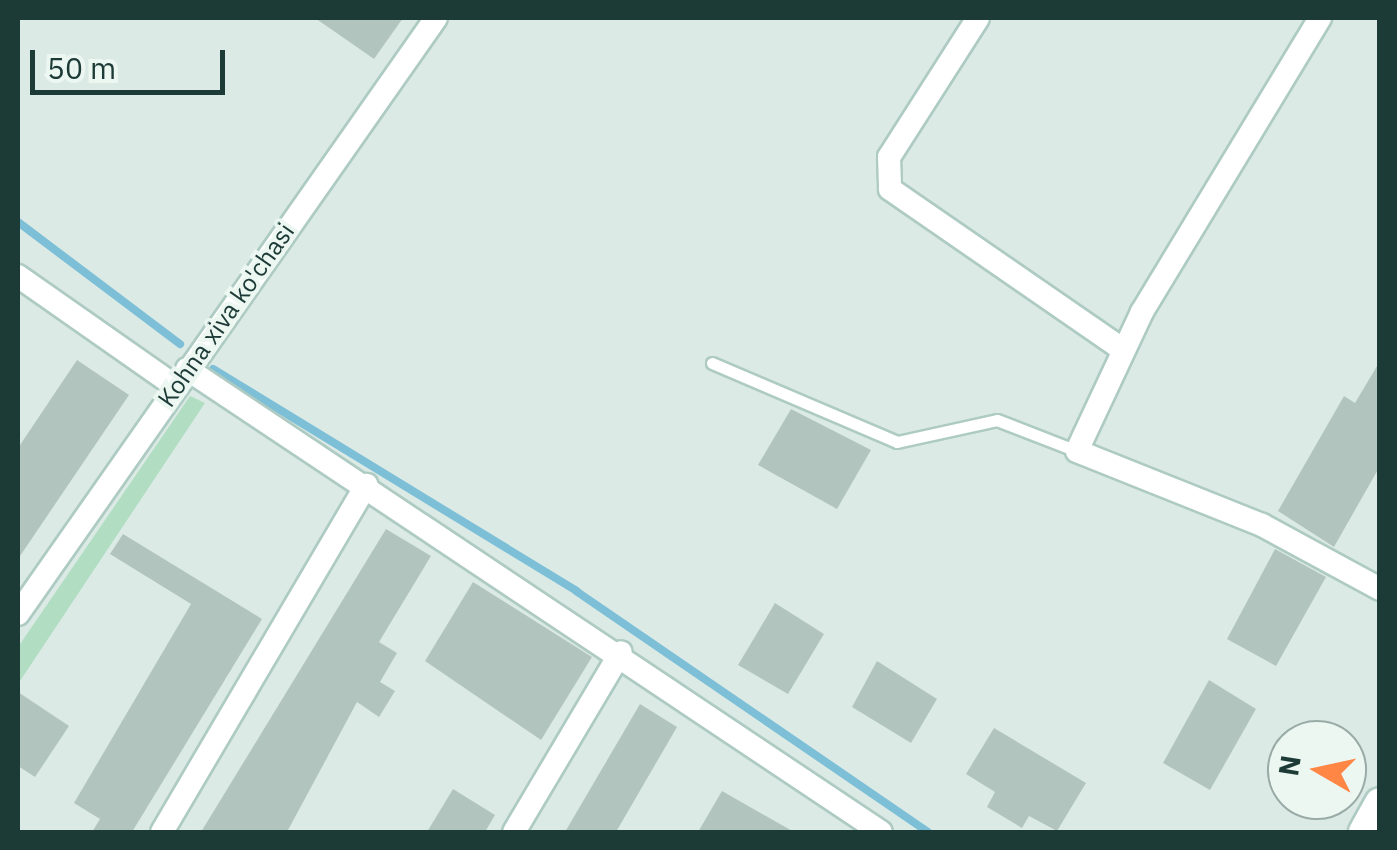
<!DOCTYPE html>
<html>
<head>
<meta charset="utf-8">
<style>
  body { margin:0 }
  #map { position:relative; width:1397px; height:850px; overflow:hidden; background:#dceae5; font-family:"IBM Plex Sans",sans-serif }
  div>[style] { position:absolute }
  .green>* { inset:0; background:#b1dec2 }
  .stream>* { height:8px; margin:-4px; padding:0 4px; transform-origin:4px; border-radius:4px; background:#7cbfd7 }
  .building>* { inset:0; background:#b1c5be }
  .roads { filter:drop-shadow(2px 0 #aecbc3) drop-shadow(-2px 0 #aecbc3) drop-shadow(0 2px #aecbc3) drop-shadow(0 -2px #aecbc3) }
  .lane>* { height:11px; margin:-5.5px; padding:0 5.5px; transform-origin:5.5px; border-radius:5.5px; background:#fff }
  .street>* { height:22px; margin:-11px; padding:0 11px; transform-origin:11px; border-radius:11px; background:#fff }
  .secondary>* { height:30px; margin:-15px; padding:0 15px; transform-origin:15px; border-radius:15px; background:#fff }
  span { translate:-50% -50%; white-space:nowrap; text-align:center; line-height:1.15; -webkit-text-stroke:8px #ecf7f2; paint-order:stroke }
  .street-label { font-size:25px; color:#1c3a36 }
  .frame { position:absolute; inset:0; border:20px solid #1c3a36; pointer-events:none }
  .north { position:absolute; left:1267px; top:720px; width:100px; height:100px; box-sizing:border-box; background:#ecf7f2; border:2px solid #99aba7; border-radius:50%; rotate:279deg; font-size:28px; font-weight:700; line-height:40px; text-align:center; color:#1c3a36 }
  .north::after { content:''; display:block; margin:auto; width:35px; height:45px; background:#ff8645; clip-path:polygon(50% 0,100% 100%,50% 72%,0 100%) }
  .scale { position:absolute; left:30px; top:50px; width:195px; height:45px; box-sizing:border-box; border:5px solid #1c3a36; border-top:0; padding-left:12px; font-size:30px; line-height:35px; white-space:nowrap; color:#1c3a36; -webkit-text-stroke:8px #ecf7f2; paint-order:stroke }
</style>
</head>
<body>
<div id="map">
  <div class="green">
    <i style="clip-path:polygon(190px 396px,205px 403px,18px 684px,18px 647px)"></i>
  </div>
  <div class="stream">
    <i style="left:18px;top:222px;width:203px;rotate:37deg"></i>
    <i style="left:213px;top:369px;width:426px;rotate:31.4deg"></i>
    <i style="left:576px;top:591px;width:427px;rotate:34.4deg"></i>
  </div>
  <div class="building">
    <i style="clip-path:polygon(315px 18px,403px 18px,374px 59px)"></i>
    <i style="clip-path:polygon(77px 360px,129px 395px,18px 559px,18px 448px)"></i>
    <i style="clip-path:polygon(1380px 361px,1380px 466px,1334px 547px,1278px 511px,1344px 396px,1355px 403px)"></i>
    <i style="clip-path:polygon(791px 409px,871px 450px,837px 509px,758px 465px)"></i>
    <i style="clip-path:polygon(386px 529px,431px 556px,379px 642px,397px 653px,380px 682px,395px 691px,379px 717px,357px 702px,287px 832px,201px 832px)"></i>
    <i style="clip-path:polygon(123px 534px,262px 619px,132px 832px,92px 832px,100px 819px,74px 803px,191px 604px,110px 554px)"></i>
    <i style="clip-path:polygon(1275px 549px,1326px 577px,1276px 666px,1227px 639px)"></i>
    <i style="clip-path:polygon(473px 582px,592px 657px,541px 740px,425px 661px)"></i>
    <i style="clip-path:polygon(775px 603px,824px 634px,788px 694px,738px 665px)"></i>
    <i style="clip-path:polygon(877px 661px,937px 699px,911px 743px,852px 707px)"></i>
    <i style="clip-path:polygon(1209px 680px,1256px 709px,1210px 790px,1163px 763px)"></i>
    <i style="clip-path:polygon(18px 692px,69px 726px,35px 777px,18px 766px)"></i>
    <i style="clip-path:polygon(640px 704px,677px 727px,616px 832px,565px 832px)"></i>
    <i style="clip-path:polygon(994px 728px,1086px 783px,1057px 831px,1029px 816px,1022px 828px,987px 807px,995px 792px,966px 774px)"></i>
    <i style="clip-path:polygon(453px 789px,495px 815px,485px 832px,427px 832px)"></i>
    <i style="clip-path:polygon(722px 791px,794px 832px,698px 832px)"></i>
  </div>
  <div class="roads">
    <div class="lane">
      <i style="left:712px;top:363px;width:201px;rotate:23.1deg"></i>
      <i style="left:897px;top:442px;width:102px;rotate:-12.4deg"></i>
      <i style="left:997px;top:420px;width:86px;rotate:21.2deg"></i>
    </div>
    <div class="street">
      <i style="left:978px;top:18px;width:165px;rotate:122.6deg"></i>
      <i style="left:889px;top:157px;width:32px;rotate:88deg"></i>
      <i style="left:890px;top:189px;width:282px;rotate:34.6deg"></i>
      <i style="left:1320px;top:18px;width:344px;rotate:121.2deg"></i>
      <i style="left:1142px;top:312px;width:153px;rotate:115.1deg"></i>
      <i style="left:1077px;top:451px;width:199px;rotate:21.8deg"></i>
      <i style="left:1262px;top:525px;width:134px;rotate:28.5deg"></i>
      <i style="left:18px;top:276px;width:192px;rotate:35deg"></i>
      <i style="left:187px;top:369px;width:834px;rotate:33.71deg"></i>
      <i style="left:18px;top:614px;width:728px;rotate:-54.96deg"></i>
      <i style="left:162px;top:832px;width:403px;rotate:-59.5deg"></i>
      <i style="left:514px;top:832px;width:209px;rotate:-59.3deg"></i>
    </div>
    <div class="secondary">
      <i style="left:1364px;top:832px;width:33px;rotate:-61deg"></i>
    </div>
  </div>
  <div class="street-label">
    <span style="left:226px;top:315px;rotate:-55deg">Kohna xiva ko'chasi</span>
  </div>
  <div class="frame"></div>
  <div class="north">N</div>
  <div class="scale">50 m</div>
</div>
</body>
</html>
